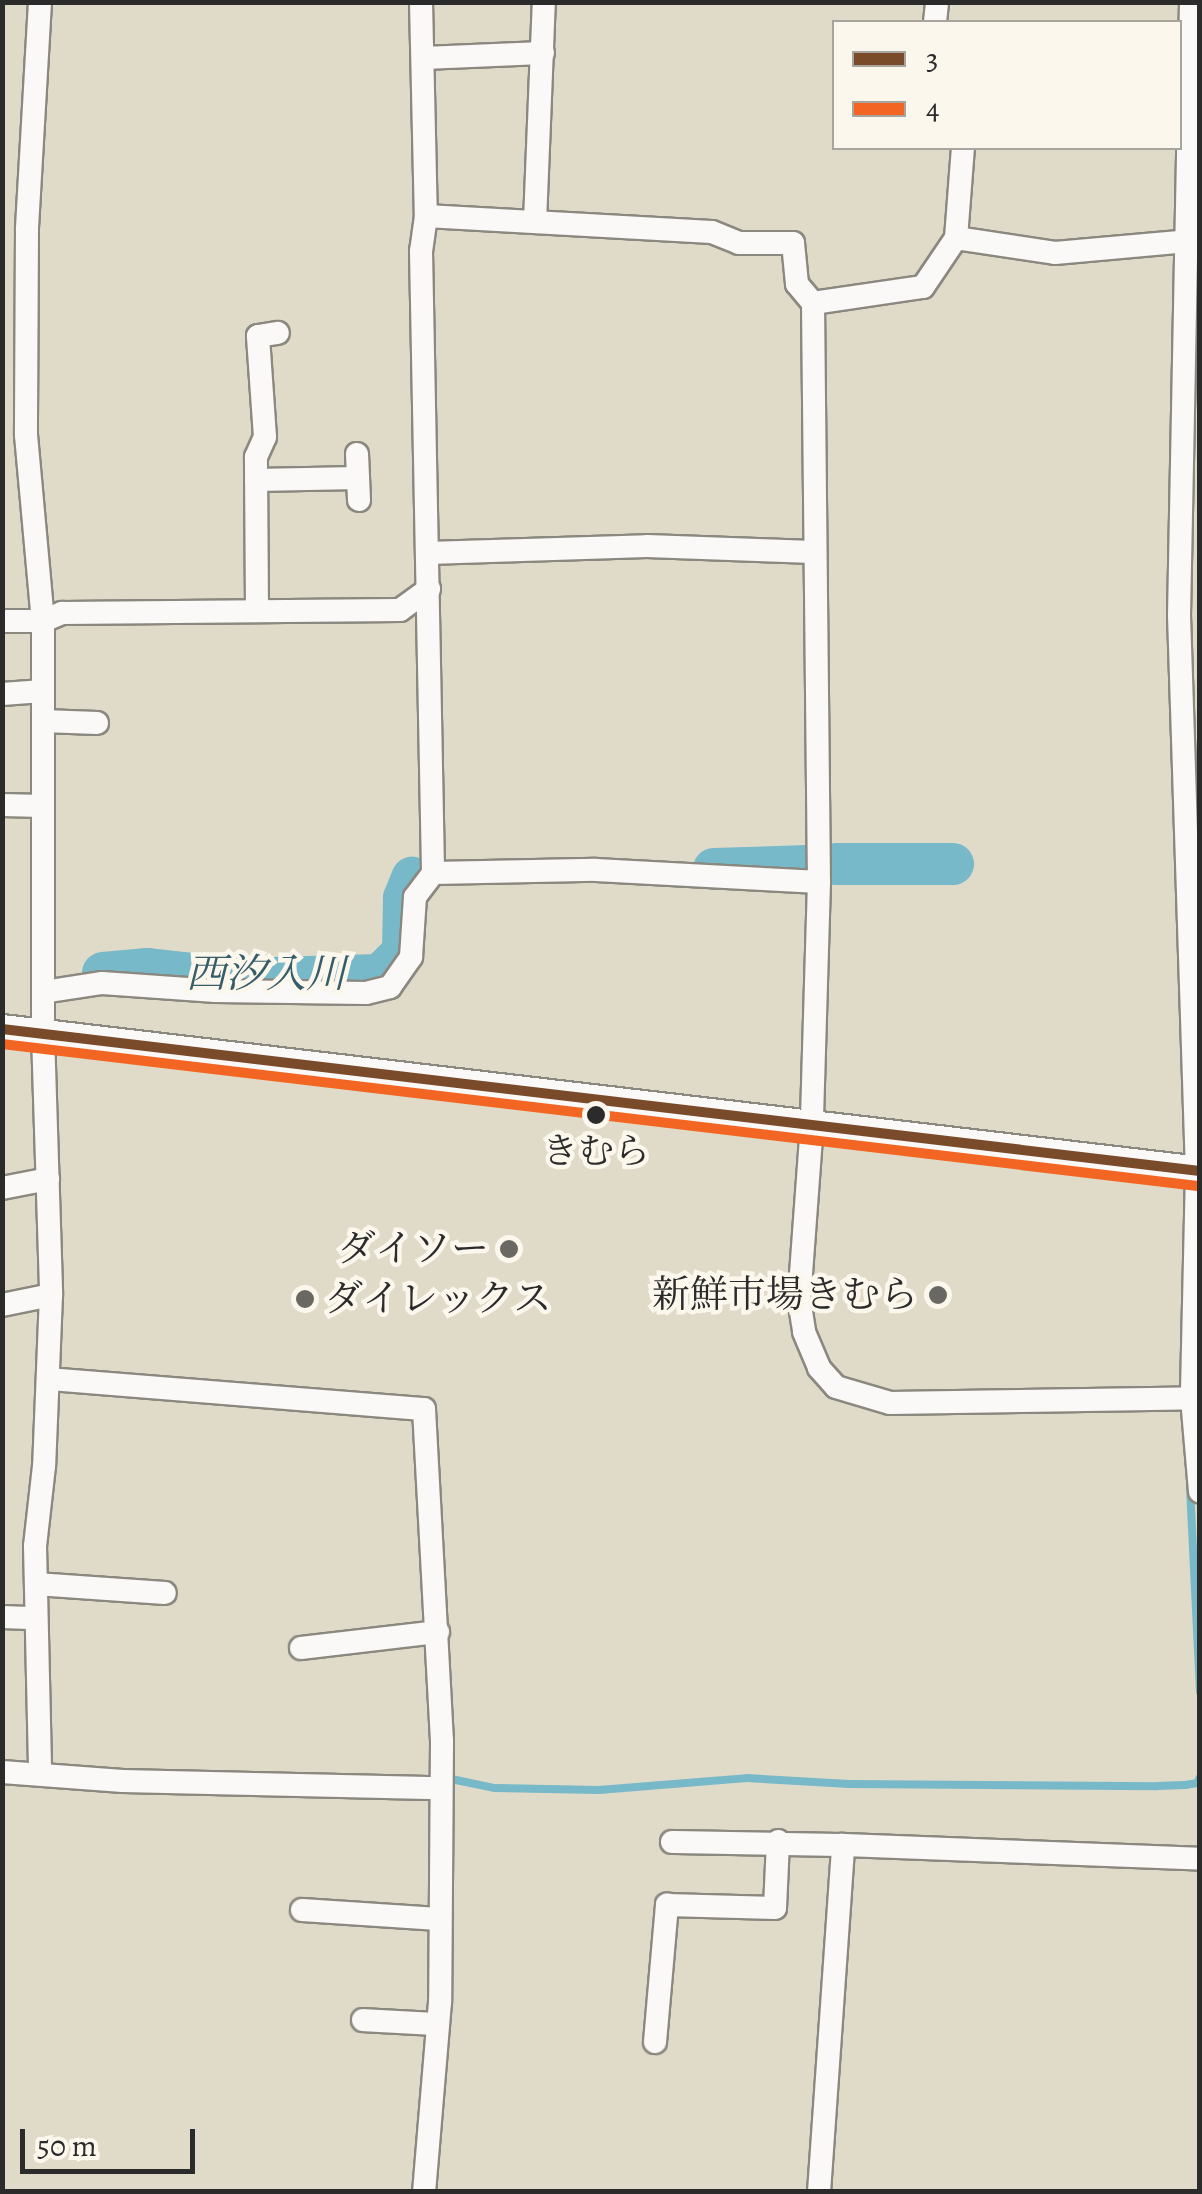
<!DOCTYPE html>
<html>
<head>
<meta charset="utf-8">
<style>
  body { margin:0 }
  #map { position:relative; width:1202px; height:2194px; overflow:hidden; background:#e0dac8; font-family:Alegreya,"Noto Serif JP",serif }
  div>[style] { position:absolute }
  .stream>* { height:8px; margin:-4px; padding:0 4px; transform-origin:4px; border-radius:4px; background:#77b8c9 }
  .river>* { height:42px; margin:-21px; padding:0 21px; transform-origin:21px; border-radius:21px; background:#77b8c9 }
  .roads { filter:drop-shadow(2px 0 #8b887f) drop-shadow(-2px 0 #8b887f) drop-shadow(0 2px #8b887f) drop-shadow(0 -2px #8b887f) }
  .minor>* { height:22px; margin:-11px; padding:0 11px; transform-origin:11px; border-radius:11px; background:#faf9f7 }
  .tertiary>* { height:28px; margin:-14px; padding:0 14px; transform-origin:14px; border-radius:14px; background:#faf9f7 }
  .bus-1>* { height:10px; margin:-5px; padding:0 5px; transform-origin:5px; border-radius:5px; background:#7a4b2a }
  .bus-2>* { height:10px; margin:-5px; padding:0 5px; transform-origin:5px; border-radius:5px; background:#f26522 }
  .dots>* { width:28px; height:28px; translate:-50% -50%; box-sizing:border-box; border:5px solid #fbf7ec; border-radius:50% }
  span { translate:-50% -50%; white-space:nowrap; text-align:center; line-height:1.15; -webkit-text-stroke:9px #fbf7ec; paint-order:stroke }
  .bus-label { font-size:36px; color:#2b2b2b }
  .poi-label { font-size:38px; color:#2b2b2b }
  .right { translate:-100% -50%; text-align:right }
  .left { translate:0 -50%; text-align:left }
  .water-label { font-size:40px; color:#375d6a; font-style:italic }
  .frame { position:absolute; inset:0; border:5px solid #2b2b2b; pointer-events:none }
  .legend { position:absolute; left:832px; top:20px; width:350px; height:130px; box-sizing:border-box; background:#fbf7ec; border:2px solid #a8a59f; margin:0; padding:12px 18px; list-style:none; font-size:30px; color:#2b2b2b }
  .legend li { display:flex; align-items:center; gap:20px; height:50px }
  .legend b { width:50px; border:2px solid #a8a59f }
  .scale { position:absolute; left:20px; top:2129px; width:175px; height:45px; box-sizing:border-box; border:5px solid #2b2b2b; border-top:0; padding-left:12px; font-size:30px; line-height:35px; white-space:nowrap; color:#2b2b2b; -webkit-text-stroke:8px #fbf7ec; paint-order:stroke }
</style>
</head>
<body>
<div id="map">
  <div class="stream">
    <i style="left:1190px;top:1487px;width:205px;rotate:87.2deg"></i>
    <i style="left:451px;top:1779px;width:45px;rotate:11.6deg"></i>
    <i style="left:495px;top:1788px;width:104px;rotate:1.1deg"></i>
    <i style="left:599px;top:1790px;width:148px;rotate:-4.6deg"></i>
    <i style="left:747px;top:1778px;width:102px;rotate:3.4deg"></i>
    <i style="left:849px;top:1784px;width:308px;rotate:0.4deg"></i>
    <i style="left:1157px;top:1786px;width:28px;rotate:-2deg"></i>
    <i style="left:1185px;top:1785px;width:12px;rotate:-9deg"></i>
    <i style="left:1197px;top:1783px;width:7px;rotate:-63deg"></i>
  </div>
  <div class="river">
    <i style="left:836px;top:864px;width:117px"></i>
    <i style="left:714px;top:869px;width:94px;rotate:-1.8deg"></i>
    <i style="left:103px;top:973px;width:45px;rotate:-5.1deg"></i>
    <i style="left:148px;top:969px;width:92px;rotate:6.3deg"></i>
    <i style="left:239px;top:979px;width:141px;rotate:-1.6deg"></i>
    <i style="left:380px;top:975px;width:33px;rotate:-45deg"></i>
    <i style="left:403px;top:952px;width:54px;rotate:-88.9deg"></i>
    <i style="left:404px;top:898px;width:22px;rotate:-68deg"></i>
  </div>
  <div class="roads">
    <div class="minor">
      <i style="left:40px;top:2px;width:228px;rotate:93.3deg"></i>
      <i style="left:27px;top:230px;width:205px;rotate:90.3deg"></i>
      <i style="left:26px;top:435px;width:187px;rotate:84.8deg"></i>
      <i style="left:43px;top:621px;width:413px;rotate:90deg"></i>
      <i style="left:43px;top:1034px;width:261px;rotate:88.2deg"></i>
      <i style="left:51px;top:1295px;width:171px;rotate:92.3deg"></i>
      <i style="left:44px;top:1466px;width:81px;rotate:96.4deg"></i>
      <i style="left:35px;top:1546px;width:228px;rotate:88.7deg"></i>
      <i style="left:421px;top:2px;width:214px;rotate:88.7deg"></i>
      <i style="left:426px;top:216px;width:35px;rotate:98deg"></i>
      <i style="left:421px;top:251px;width:622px;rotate:88.89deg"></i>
      <i style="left:1191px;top:2px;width:613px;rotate:91.12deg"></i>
      <i style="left:1179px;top:615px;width:556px;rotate:88.15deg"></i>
      <i style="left:1197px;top:1171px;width:227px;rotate:91.3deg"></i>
      <i style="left:1192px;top:1398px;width:94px;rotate:85.1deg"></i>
      <i style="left:935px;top:22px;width:20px;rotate:-84deg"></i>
      <i style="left:423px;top:58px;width:120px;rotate:-2.4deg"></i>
      <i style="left:426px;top:216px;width:286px;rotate:3.2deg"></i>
      <i style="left:712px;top:232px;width:29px;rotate:22deg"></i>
      <i style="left:739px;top:243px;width:54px"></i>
      <i style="left:793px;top:243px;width:41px;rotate:84.4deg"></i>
      <i style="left:797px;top:284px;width:25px;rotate:50deg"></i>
      <i style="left:813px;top:303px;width:579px;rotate:89.41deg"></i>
      <i style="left:819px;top:882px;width:242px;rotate:91.7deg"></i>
      <i style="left:812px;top:1124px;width:175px;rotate:94.2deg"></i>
      <i style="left:799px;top:1299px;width:33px;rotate:81deg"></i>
      <i style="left:804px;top:1332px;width:39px;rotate:67deg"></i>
      <i style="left:819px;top:1368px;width:25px;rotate:48deg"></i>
      <i style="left:836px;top:1387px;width:56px;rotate:16.5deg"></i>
      <i style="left:890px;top:1403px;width:310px;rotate:-0.9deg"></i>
      <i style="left:535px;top:222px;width:220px;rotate:-87.7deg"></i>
      <i style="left:956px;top:238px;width:90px;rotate:-85.6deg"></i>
      <i style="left:813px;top:303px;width:111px;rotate:-8.3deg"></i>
      <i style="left:923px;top:287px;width:59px;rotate:-56deg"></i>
      <i style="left:956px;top:238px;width:100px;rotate:8.6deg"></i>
      <i style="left:1055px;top:253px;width:136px;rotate:-5.1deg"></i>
      <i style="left:357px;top:454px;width:46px;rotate:87.5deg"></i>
      <i style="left:256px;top:480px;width:102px;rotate:-1.1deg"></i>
      <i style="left:428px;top:553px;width:219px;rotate:-1.8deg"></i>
      <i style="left:647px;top:546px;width:166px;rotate:2.1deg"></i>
      <i style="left:257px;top:609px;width:152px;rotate:-90.4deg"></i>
      <i style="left:256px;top:457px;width:22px;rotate:-66deg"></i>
      <i style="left:265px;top:437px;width:101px;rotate:-94deg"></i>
      <i style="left:258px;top:336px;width:20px;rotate:-9deg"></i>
      <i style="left:2px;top:621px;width:41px"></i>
      <i style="left:43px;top:621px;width:21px;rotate:-23deg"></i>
      <i style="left:62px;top:613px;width:338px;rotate:-0.5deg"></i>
      <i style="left:400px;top:610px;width:36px;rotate:-36deg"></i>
      <i style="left:2px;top:694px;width:41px;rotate:-4.2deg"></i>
      <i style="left:43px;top:721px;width:54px;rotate:2.1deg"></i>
      <i style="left:2px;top:805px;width:41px;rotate:1.4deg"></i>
      <i style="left:43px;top:992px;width:60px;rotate:-8.7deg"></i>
      <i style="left:102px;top:983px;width:114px;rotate:4deg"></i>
      <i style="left:216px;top:991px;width:150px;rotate:0.8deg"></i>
      <i style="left:366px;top:993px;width:25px;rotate:-14deg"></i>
      <i style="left:390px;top:987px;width:37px;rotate:-55deg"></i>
      <i style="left:411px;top:957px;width:60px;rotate:-86.2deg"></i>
      <i style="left:415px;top:897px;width:30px;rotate:-53deg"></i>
      <i style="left:433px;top:873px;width:163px;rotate:-1.1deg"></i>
      <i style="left:596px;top:870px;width:223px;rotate:3.1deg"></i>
      <i style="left:2px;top:1188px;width:47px;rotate:-11.1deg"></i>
      <i style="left:2px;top:1305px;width:50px;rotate:-11.5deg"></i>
      <i style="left:49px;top:1379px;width:376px;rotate:4.6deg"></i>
      <i style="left:424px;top:1409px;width:332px;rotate:86.9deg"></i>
      <i style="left:442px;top:1741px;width:261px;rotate:90.4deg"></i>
      <i style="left:440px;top:2002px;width:191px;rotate:94.8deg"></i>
      <i style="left:36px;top:1584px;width:129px;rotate:4deg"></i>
      <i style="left:2px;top:1617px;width:34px;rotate:2deg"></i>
      <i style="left:301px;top:1648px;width:138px;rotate:-6.7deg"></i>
      <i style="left:2px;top:1772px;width:121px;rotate:4.3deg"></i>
      <i style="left:123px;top:1781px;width:316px;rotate:1.3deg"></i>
      <i style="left:672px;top:1842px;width:171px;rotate:1deg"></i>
      <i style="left:302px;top:1910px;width:137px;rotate:3.8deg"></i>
      <i style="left:363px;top:2020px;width:75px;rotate:3.1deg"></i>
      <i style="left:655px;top:2042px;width:138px;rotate:-85deg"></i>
      <i style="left:667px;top:1905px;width:108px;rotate:1.6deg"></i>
      <i style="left:775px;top:1908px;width:67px;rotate:-87.4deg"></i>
      <i style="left:819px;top:2192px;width:348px;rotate:-86deg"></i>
      <i style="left:843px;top:1845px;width:357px;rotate:2.2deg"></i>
    </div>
    <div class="tertiary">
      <i style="left:2px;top:1029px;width:1206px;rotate:6.76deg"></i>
    </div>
  </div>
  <div class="bus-1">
    <i style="left:2px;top:1029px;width:1206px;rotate:6.76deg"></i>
  </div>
  <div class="bus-2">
    <i style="left:2px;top:1044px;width:1204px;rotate:6.77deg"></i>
  </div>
  <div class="dots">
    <i style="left:596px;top:1115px;background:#2b2b2b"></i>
    <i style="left:509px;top:1249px;background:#6a6862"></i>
    <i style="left:938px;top:1295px;background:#6a6862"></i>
    <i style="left:305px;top:1299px;background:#6a6862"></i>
  </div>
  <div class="bus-label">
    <span style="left:596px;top:1151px">きむら</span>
  </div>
  <div class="poi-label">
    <span class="right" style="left:489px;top:1249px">ダイソー</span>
    <span class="right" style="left:918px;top:1295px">新鮮市場きむら</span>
    <span class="left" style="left:325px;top:1299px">ダイレックス</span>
  </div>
  <div class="water-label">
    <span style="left:266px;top:974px">西汐入川</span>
  </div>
  <div class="frame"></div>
  <ul class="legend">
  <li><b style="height:12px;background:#7a4b2a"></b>3</li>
  <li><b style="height:12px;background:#f26522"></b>4</li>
  </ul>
  <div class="scale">50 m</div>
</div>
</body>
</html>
